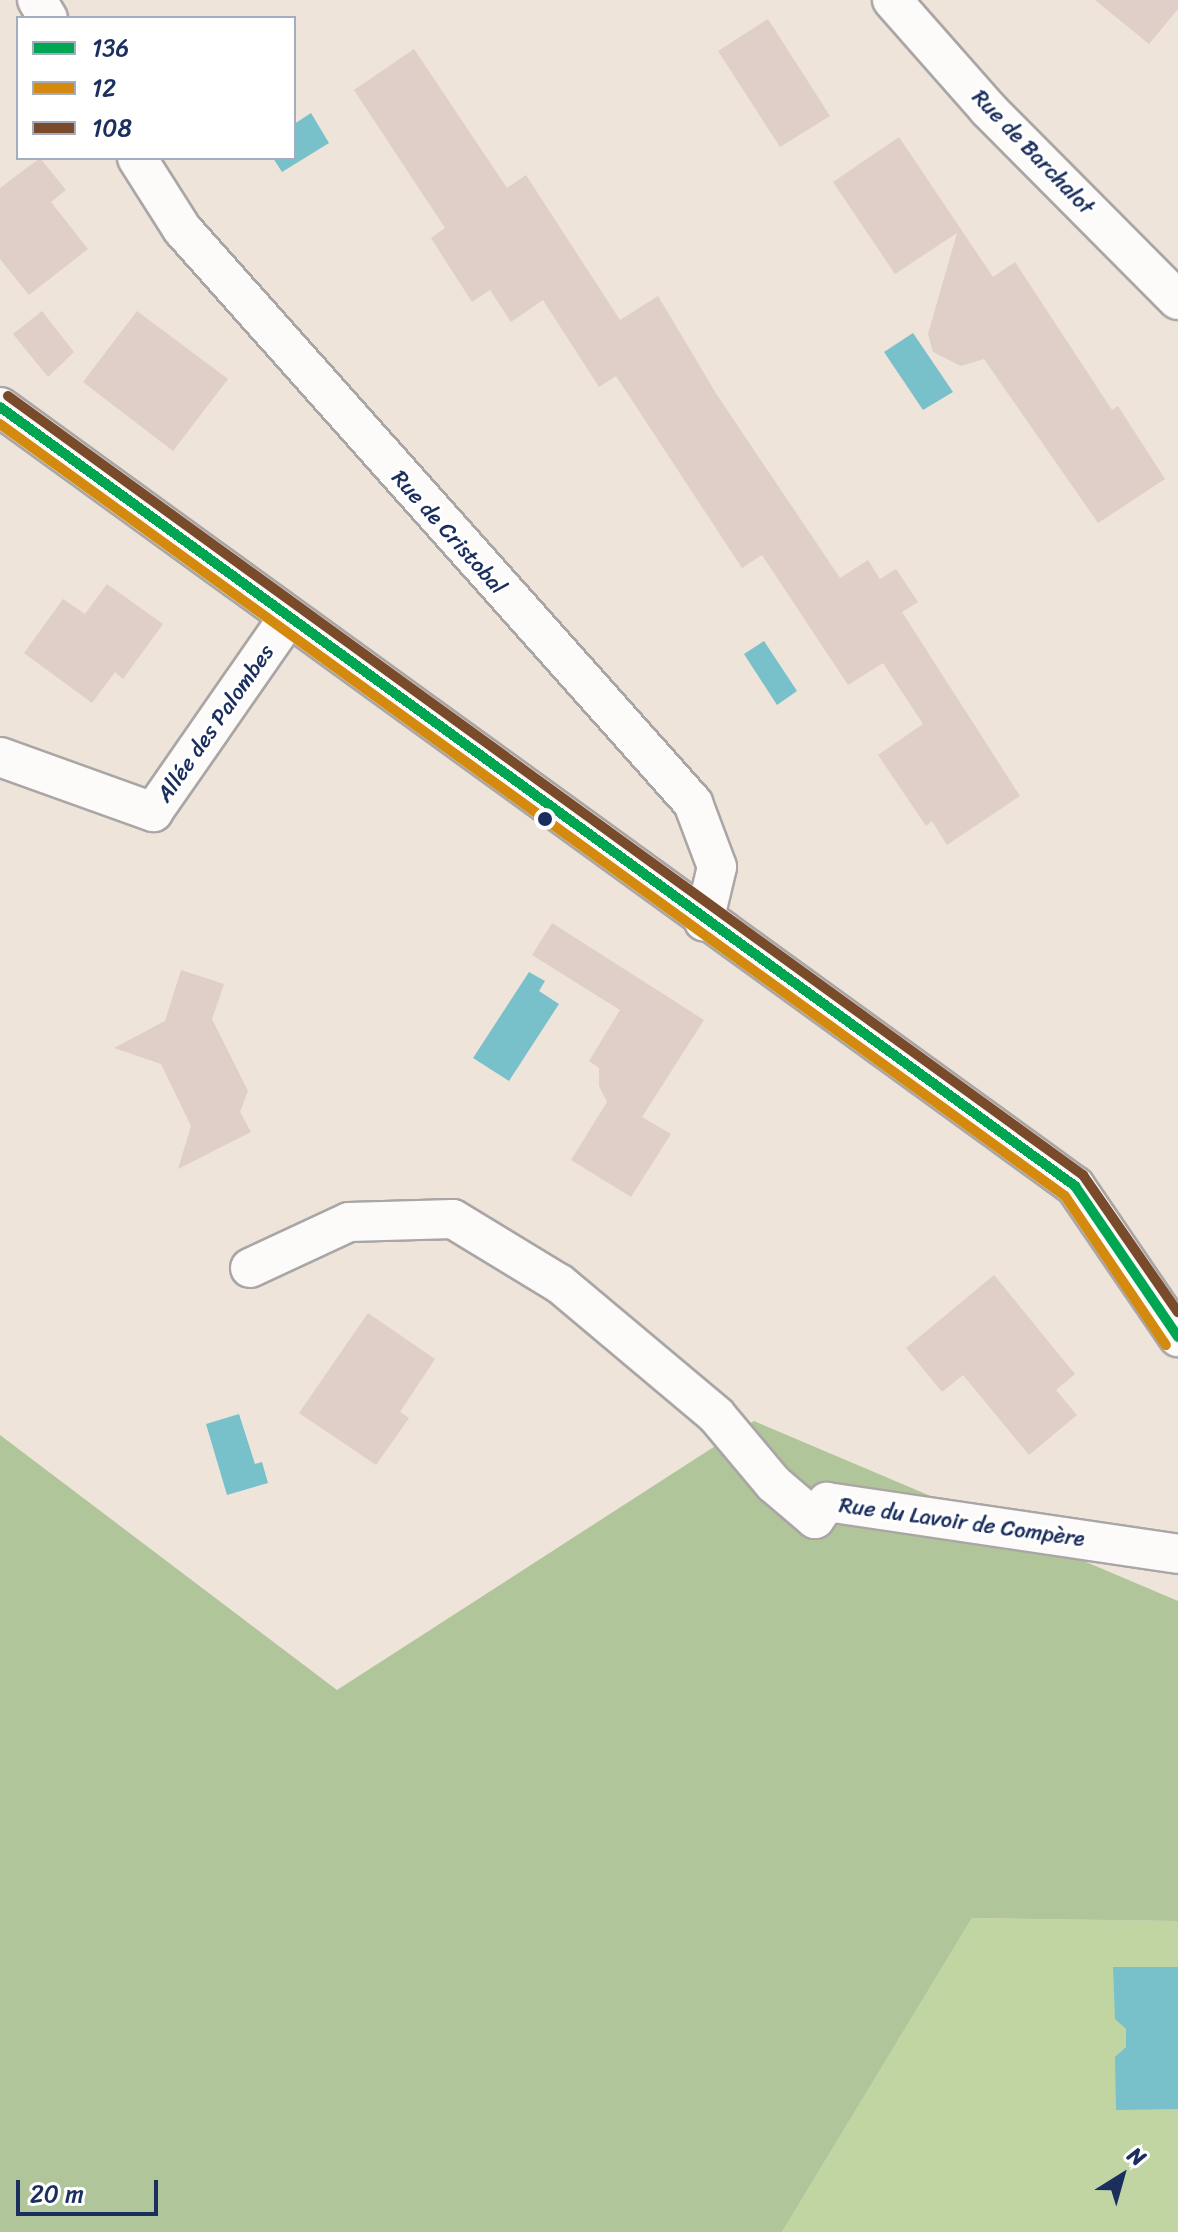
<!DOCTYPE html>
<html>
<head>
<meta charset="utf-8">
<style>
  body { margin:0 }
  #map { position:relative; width:1178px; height:2232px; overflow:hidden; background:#eee4d9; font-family:Sriracha,sans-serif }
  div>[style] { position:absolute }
  .green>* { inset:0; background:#c1d5a3 }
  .forest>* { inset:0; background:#b0c69a }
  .water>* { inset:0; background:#79c1ca }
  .building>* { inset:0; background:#e0cec8 }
  .roads { filter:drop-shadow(2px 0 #aaa6a6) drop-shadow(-2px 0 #aaa6a6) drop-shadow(0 2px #aaa6a6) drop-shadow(0 -2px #aaa6a6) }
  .street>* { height:38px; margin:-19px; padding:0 19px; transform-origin:19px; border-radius:19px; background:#fcfbf9 }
  .bus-1>* { height:10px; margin:-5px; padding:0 5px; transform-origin:5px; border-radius:5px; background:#00a651 }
  .bus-2>* { height:10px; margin:-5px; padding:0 5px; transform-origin:5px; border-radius:5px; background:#d48a0e }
  .bus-3>* { height:10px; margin:-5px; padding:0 5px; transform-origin:5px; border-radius:5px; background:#7a4b2a }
  .dots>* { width:22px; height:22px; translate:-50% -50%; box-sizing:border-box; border:4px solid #fff; border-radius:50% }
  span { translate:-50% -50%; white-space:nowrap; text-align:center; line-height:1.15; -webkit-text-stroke:6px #fff; paint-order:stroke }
  .street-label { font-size:22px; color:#1b2f5e }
  .legend { position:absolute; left:16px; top:16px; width:280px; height:144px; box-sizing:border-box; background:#fff; border:2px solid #a4acbf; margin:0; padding:10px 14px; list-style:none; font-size:24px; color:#1b2f5e }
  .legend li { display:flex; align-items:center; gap:16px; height:40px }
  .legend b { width:40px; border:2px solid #a4acbf }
  .north { position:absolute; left:1082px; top:2136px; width:80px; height:80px; -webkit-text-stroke:6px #fff; paint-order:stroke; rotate:37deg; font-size:22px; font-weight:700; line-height:32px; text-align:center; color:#1b2f5e }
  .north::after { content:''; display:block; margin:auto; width:28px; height:36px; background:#1b2f5e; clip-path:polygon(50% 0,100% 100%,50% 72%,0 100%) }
  .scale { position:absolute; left:16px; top:2180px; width:142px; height:36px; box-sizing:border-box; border:4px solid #1b2f5e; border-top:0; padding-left:10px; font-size:24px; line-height:28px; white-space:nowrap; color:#1b2f5e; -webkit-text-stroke:6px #fff; paint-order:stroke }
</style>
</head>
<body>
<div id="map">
  <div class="green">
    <i style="clip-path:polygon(972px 1918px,1178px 1921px,1178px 2232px,782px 2232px)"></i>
  </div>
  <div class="forest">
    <i style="clip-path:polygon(754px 1421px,1178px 1601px,1178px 1921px,972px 1918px,782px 2232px,0 2232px,0 1435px,337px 1690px)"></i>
  </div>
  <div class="water">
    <i style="clip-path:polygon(311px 113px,329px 143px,282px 172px,273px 158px,294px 158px,294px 124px)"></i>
    <i style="clip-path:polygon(913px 333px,953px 392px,923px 410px,884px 352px)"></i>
    <i style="clip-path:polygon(764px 641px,797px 691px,777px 705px,744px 654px)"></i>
    <i style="clip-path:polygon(529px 972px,545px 981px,539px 991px,559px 1004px,509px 1081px,473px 1058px)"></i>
    <i style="clip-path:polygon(239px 1414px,255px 1464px,262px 1462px,268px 1483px,227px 1495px,206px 1424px)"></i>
    <i style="clip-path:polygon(1113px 1967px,1178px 1967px,1178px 2109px,1116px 2110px,1115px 2057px,1126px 2047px,1126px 2029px,1115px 2019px)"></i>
  </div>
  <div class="building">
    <i style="clip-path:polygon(1095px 0,1178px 0,1178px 9px,1149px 44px)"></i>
    <i style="clip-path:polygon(768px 19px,830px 116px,780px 147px,718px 51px)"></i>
    <i style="clip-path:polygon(414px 49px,507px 188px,526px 175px,620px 320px,658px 296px,717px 395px,840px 578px,868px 560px,880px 579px,896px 569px,918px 602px,902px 612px,1020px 796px,947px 845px,932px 821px,926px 826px,878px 755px,923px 724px,883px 663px,848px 685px,762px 555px,742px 568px,616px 376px,599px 387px,543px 300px,511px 322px,490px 290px,472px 302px,431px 238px,445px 228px,354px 90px)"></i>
    <i style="clip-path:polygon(899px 137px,993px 277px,1015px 262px,1112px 410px,1118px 406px,1165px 479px,1098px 523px,984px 359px,961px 366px,933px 352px,928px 334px,957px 233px,895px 274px,833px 182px)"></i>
    <i style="clip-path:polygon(40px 158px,66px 190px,51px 202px,88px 249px,29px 295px,0 259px,0 188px)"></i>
    <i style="clip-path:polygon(42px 311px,74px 352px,48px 377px,13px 334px)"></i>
    <i style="clip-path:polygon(137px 311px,228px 379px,173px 451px,83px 382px)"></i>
    <i style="clip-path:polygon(107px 584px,163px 624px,123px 679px,115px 672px,92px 703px,24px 653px,63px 599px,85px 614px)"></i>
    <i style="clip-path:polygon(552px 923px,704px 1020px,642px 1117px,671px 1134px,631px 1197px,571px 1160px,607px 1102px,599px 1086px,599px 1068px,589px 1061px,620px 1010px,532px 955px)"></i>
    <i style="clip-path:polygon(181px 970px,224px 984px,212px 1019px,248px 1091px,240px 1112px,251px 1132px,178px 1169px,191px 1126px,161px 1064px,114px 1048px,165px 1021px)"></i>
    <i style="clip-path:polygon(994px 1275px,1075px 1374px,1056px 1390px,1077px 1415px,1029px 1455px,963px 1375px,942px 1392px,906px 1348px)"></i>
    <i style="clip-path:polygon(368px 1313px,435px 1359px,400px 1412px,409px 1418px,376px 1465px,299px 1413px)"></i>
  </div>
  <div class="roads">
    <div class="street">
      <i style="left:37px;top:0;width:21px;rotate:59deg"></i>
      <i style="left:892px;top:0;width:145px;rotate:48.6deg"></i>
      <i style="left:988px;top:109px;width:269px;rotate:45.2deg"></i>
      <i style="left:137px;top:158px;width:84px;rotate:57.6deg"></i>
      <i style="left:182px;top:229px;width:769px;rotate:48.32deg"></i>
      <i style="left:693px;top:803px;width:68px;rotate:69.4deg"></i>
      <i style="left:717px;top:867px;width:56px;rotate:103.5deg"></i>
      <i style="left:0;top:407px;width:1328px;rotate:35.93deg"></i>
      <i style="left:1075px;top:1186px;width:183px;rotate:55.7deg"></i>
      <i style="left:0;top:757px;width:163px;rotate:19.8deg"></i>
      <i style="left:153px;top:812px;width:235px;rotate:-55.2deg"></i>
      <i style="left:250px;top:1268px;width:109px;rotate:-24.9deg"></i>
      <i style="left:349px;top:1222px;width:104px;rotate:-1.7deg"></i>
      <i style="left:453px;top:1219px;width:125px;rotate:31.3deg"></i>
      <i style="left:560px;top:1284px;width:204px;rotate:40deg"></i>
      <i style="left:716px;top:1415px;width:90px;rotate:50deg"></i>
      <i style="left:774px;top:1484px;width:54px;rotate:40.5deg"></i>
      <i style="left:815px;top:1519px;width:21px;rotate:-55deg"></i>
      <i style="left:827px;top:1502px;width:355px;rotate:8.4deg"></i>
    </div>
  </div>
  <div class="bus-1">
    <i style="left:0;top:407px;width:1328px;rotate:35.93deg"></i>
    <i style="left:1075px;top:1186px;width:183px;rotate:55.7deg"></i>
  </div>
  <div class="bus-2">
    <i style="left:0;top:424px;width:1315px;rotate:35.94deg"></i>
    <i style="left:1065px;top:1196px;width:180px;rotate:55.9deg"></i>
  </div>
  <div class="bus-3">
    <i style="left:8px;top:396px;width:1328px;rotate:35.93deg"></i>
    <i style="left:1083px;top:1175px;width:167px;rotate:55.3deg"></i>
  </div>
  <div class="dots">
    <i style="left:545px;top:819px;background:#1b2f5e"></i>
  </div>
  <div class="street-label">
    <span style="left:1033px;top:152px;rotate:46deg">Rue de Barchalot</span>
    <span style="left:449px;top:532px;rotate:48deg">Rue de Cristobal</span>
    <span style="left:215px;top:723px;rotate:-55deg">Allée des Palombes</span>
    <span style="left:962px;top:1522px;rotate:8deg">Rue du Lavoir de Compère</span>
  </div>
  <ul class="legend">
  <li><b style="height:10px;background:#00a651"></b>136</li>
  <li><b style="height:10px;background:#d48a0e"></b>12</li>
  <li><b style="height:10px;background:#7a4b2a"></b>108</li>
  </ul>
  <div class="north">N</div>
  <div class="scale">20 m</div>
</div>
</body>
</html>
